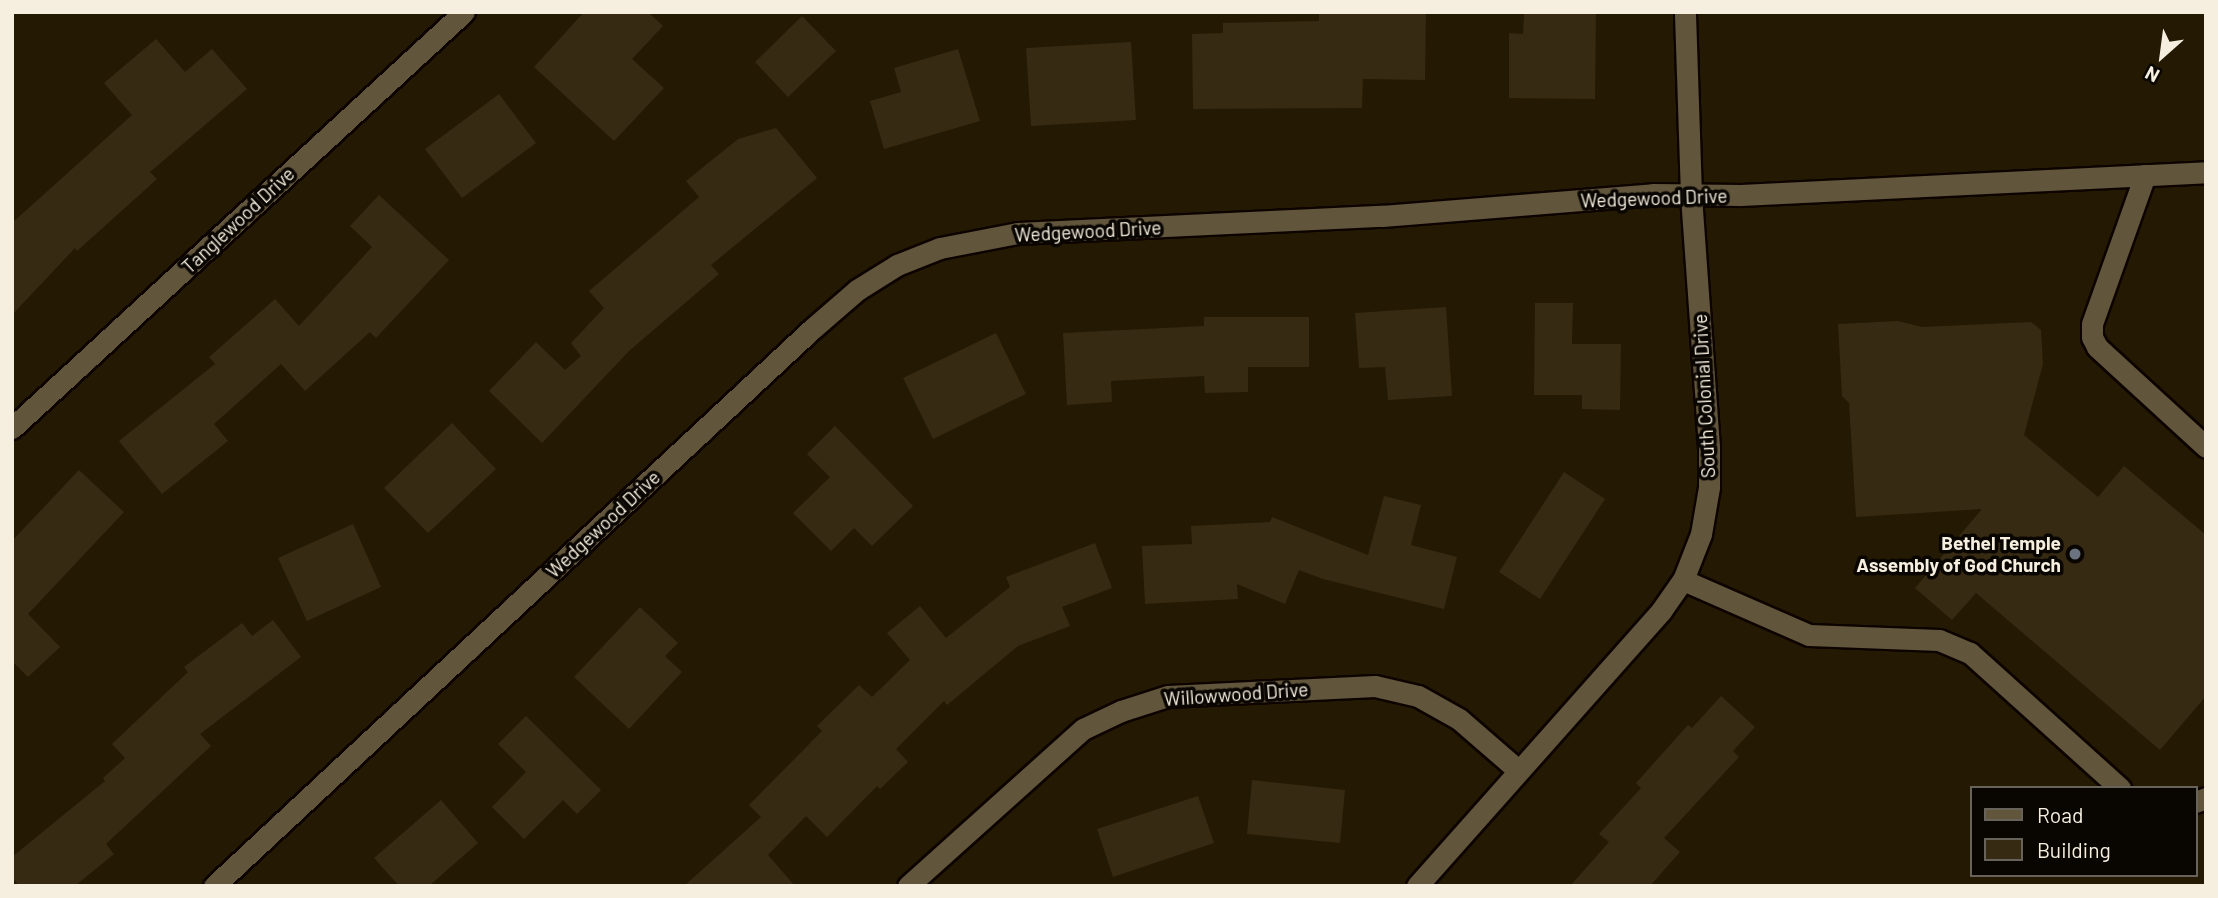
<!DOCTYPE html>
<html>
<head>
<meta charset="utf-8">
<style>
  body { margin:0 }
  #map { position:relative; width:2218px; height:898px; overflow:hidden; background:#241902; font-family:Barlow,sans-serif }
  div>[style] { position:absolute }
  .building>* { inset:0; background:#362a12 }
  .roads { filter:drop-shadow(2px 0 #0d0400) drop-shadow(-2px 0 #0d0400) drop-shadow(0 2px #0d0400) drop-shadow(0 -2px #0d0400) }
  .lane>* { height:21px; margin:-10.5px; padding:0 10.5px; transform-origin:10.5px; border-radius:10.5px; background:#61553b }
  .street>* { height:21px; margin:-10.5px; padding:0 10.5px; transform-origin:10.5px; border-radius:10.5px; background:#61553b }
  .secondary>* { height:21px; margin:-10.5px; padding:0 10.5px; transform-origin:10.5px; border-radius:10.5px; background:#61553b }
  .dots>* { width:19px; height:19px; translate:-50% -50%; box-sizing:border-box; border:4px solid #090501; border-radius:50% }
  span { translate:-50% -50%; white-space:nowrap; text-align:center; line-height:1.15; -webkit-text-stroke:7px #090501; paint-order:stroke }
  .street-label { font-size:19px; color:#f6efe0 }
  .poi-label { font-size:19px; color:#f6efe0; font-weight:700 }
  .right { translate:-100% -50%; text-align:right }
  .frame { position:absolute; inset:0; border:14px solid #f6efe0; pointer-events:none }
  .legend { position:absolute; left:1970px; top:786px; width:228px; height:91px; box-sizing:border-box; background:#090501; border:2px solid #68635a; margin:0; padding:9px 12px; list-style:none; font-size:21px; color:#f6efe0 }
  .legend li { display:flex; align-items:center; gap:14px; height:35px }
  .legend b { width:35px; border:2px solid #68635a }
  .north { position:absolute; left:2127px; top:21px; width:70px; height:70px; -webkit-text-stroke:5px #090501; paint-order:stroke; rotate:208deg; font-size:19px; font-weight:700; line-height:28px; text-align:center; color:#f6efe0 }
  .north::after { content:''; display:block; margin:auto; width:24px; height:32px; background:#f6efe0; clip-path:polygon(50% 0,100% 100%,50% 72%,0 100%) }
</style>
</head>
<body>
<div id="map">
  <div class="building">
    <i style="clip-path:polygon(584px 12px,648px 12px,663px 26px,632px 59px,664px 88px,614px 141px,534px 67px)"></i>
    <i style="clip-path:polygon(1319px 12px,1426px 12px,1425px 80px,1363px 79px,1362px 108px,1193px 109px,1192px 34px,1223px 33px,1223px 23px,1319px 21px)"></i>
    <i style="clip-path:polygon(1596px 12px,1595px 99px,1509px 98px,1509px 33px,1523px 34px,1524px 13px)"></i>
    <i style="clip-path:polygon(802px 16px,836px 51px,788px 97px,755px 62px)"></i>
    <i style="clip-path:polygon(156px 39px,185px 72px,212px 49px,247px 89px,150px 172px,157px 179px,77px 251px,75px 248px,12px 315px,12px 223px,132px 115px,104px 83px)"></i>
    <i style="clip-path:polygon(1131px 42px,1136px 120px,1031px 126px,1026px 48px)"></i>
    <i style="clip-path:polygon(958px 49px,980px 121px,884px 149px,870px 101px,901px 92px,894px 68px)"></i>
    <i style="clip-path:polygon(499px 94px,536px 143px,462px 198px,425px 149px)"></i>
    <i style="clip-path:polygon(776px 128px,817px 178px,711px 265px,719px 274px,629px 351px,542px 443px,489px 391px,536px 342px,565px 370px,581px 356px,571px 343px,604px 308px,589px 291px,699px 197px,686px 181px,738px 139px)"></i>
    <i style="clip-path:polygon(379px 195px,449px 260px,376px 338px,370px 332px,305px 391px,281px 364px,214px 424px,228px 441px,162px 494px,119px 441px,215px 364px,209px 357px,275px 299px,299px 326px,372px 247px,350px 226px)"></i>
    <i style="clip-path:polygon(1535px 303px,1573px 303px,1572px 344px,1621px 344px,1620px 410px,1582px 409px,1582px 395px,1534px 395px)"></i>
    <i style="clip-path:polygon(1446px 307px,1452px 396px,1388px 400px,1385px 367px,1359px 368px,1355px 313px)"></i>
    <i style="clip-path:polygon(1204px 317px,1309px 317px,1309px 367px,1248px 367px,1248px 392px,1205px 393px,1204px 376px,1111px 381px,1112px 402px,1067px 405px,1063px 333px,1204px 326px)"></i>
    <i style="clip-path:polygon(1898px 321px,1922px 327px,2031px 322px,2041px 330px,2043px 364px,2024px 435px,2098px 497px,2124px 466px,2206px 535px,2206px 696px,2160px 750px,1976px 593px,1952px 620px,1915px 588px,1982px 509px,1856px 517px,1849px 403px,1842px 396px,1838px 324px)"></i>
    <i style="clip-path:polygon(996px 333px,1026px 394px,933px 439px,903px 378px)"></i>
    <i style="clip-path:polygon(452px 423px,496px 469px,428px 533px,384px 488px)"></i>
    <i style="clip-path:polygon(835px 426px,913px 506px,872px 546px,854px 528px,831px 551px,793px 513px,830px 477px,807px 454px)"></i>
    <i style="clip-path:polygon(79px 470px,124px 512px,28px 614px,60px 647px,28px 677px,12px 661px,12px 541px)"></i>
    <i style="clip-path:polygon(1564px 472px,1605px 499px,1540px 599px,1499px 572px)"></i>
    <i style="clip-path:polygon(1384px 496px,1421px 505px,1411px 545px,1457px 557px,1444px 609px,1323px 579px,1299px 570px,1285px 604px,1237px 584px,1238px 599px,1145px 604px,1142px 546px,1192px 544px,1191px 526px,1270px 522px,1272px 517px,1368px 555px)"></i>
    <i style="clip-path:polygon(353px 524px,381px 587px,307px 621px,278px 558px)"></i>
    <i style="clip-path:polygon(1095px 543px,1112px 588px,1062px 607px,1070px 626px,1018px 646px,947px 705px,944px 701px,896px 749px,908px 762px,880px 789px,877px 786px,827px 837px,806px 816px,768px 855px,795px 886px,684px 886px,761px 817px,749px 805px,822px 731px,817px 726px,859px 685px,872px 697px,910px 660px,887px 633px,920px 606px,946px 638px,1010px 587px,1006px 577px)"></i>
    <i style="clip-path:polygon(640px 607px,678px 643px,665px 656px,682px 672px,629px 729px,574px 677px)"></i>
    <i style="clip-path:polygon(273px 620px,301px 657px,200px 734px,211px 746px,106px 844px,114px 854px,75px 886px,19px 886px,12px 877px,12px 857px,105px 781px,103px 778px,125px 758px,112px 744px,188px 672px,184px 667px,242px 623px,252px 636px)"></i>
    <i style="clip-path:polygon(1721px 696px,1755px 727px,1733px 751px,1739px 757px,1664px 838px,1680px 852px,1650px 886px,1570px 886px,1609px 842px,1599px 834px,1641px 788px,1636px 783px,1688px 725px,1692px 728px)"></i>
    <i style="clip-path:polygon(526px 716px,601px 790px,577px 814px,563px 800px,524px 839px,492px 807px,526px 772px,498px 744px)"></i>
    <i style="clip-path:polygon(1252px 780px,1345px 790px,1340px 843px,1247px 834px)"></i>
    <i style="clip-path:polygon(1198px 796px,1214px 843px,1113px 877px,1097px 829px)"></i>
    <i style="clip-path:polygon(441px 800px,478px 843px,429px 886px,399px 886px,374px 858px)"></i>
  </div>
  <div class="roads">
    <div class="lane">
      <i style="left:2145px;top:175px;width:158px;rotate:109.6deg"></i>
      <i style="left:2092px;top:324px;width:13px;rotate:90deg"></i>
      <i style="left:2092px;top:337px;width:11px;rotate:63deg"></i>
      <i style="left:2097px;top:347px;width:148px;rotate:42.5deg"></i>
      <i style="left:1683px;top:580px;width:137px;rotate:23.6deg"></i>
      <i style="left:1809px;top:635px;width:130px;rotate:2.2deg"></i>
      <i style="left:1939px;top:640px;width:34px;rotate:23deg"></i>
      <i style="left:1970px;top:653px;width:202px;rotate:42deg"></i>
      <i style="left:2195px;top:802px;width:12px;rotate:-20deg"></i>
    </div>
    <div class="street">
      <i style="left:12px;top:428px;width:614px;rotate:-42.63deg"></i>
      <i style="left:214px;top:886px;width:817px;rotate:-42.97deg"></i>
      <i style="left:812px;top:329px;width:60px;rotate:-40.9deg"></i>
      <i style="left:857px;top:290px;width:47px;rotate:-32deg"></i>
      <i style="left:897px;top:265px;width:46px;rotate:-21.6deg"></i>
      <i style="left:940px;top:248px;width:79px;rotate:-10.9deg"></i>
      <i style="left:1018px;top:233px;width:364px;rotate:-2.7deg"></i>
      <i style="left:1382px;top:216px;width:272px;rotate:-4.6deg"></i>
      <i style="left:1653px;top:194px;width:88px;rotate:0.7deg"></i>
      <i style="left:1741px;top:195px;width:466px;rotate:-2.8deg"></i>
      <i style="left:908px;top:886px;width:235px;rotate:-41.9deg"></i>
      <i style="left:1083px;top:729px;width:42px;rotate:-25.3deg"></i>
      <i style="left:1121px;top:711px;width:49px;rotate:-17.7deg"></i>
      <i style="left:1168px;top:696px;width:207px;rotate:-2.8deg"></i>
      <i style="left:1375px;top:686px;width:44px;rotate:13.1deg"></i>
      <i style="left:1418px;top:696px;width:47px;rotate:29.3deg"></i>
      <i style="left:1459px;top:719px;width:79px;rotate:40.9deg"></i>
    </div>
    <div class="secondary">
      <i style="left:1417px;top:886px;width:368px;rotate:-48.4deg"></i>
      <i style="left:1661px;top:611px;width:38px;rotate:-55deg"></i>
      <i style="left:1683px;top:580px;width:49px;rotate:-68.6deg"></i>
      <i style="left:1701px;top:534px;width:48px;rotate:-80.3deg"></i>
      <i style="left:1709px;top:487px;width:40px;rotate:-90deg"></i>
      <i style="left:1709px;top:447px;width:253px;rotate:-94.1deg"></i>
      <i style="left:1691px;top:195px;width:183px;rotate:-91.9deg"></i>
    </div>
  </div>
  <div class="dots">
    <i style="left:2075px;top:554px;background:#6b7280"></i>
  </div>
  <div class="street-label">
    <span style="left:1654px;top:198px;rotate:-2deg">Wedgewood Drive</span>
    <span style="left:238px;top:220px;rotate:-43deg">Tanglewood Drive</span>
    <span style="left:1088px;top:231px;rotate:-3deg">Wedgewood Drive</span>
    <span style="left:1704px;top:396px;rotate:-93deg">South Colonial Drive</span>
    <span style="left:603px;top:524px;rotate:-43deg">Wedgewood Drive</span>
    <span style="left:1236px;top:694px;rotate:-4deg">Willowwood Drive</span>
  </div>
  <div class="poi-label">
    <span class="right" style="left:2061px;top:554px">Bethel Temple<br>Assembly of God Church</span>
  </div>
  <div class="frame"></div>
  <ul class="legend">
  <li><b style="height:9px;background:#61553b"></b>Road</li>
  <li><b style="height:19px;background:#362a12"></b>Building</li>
  </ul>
  <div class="north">N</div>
</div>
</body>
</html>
